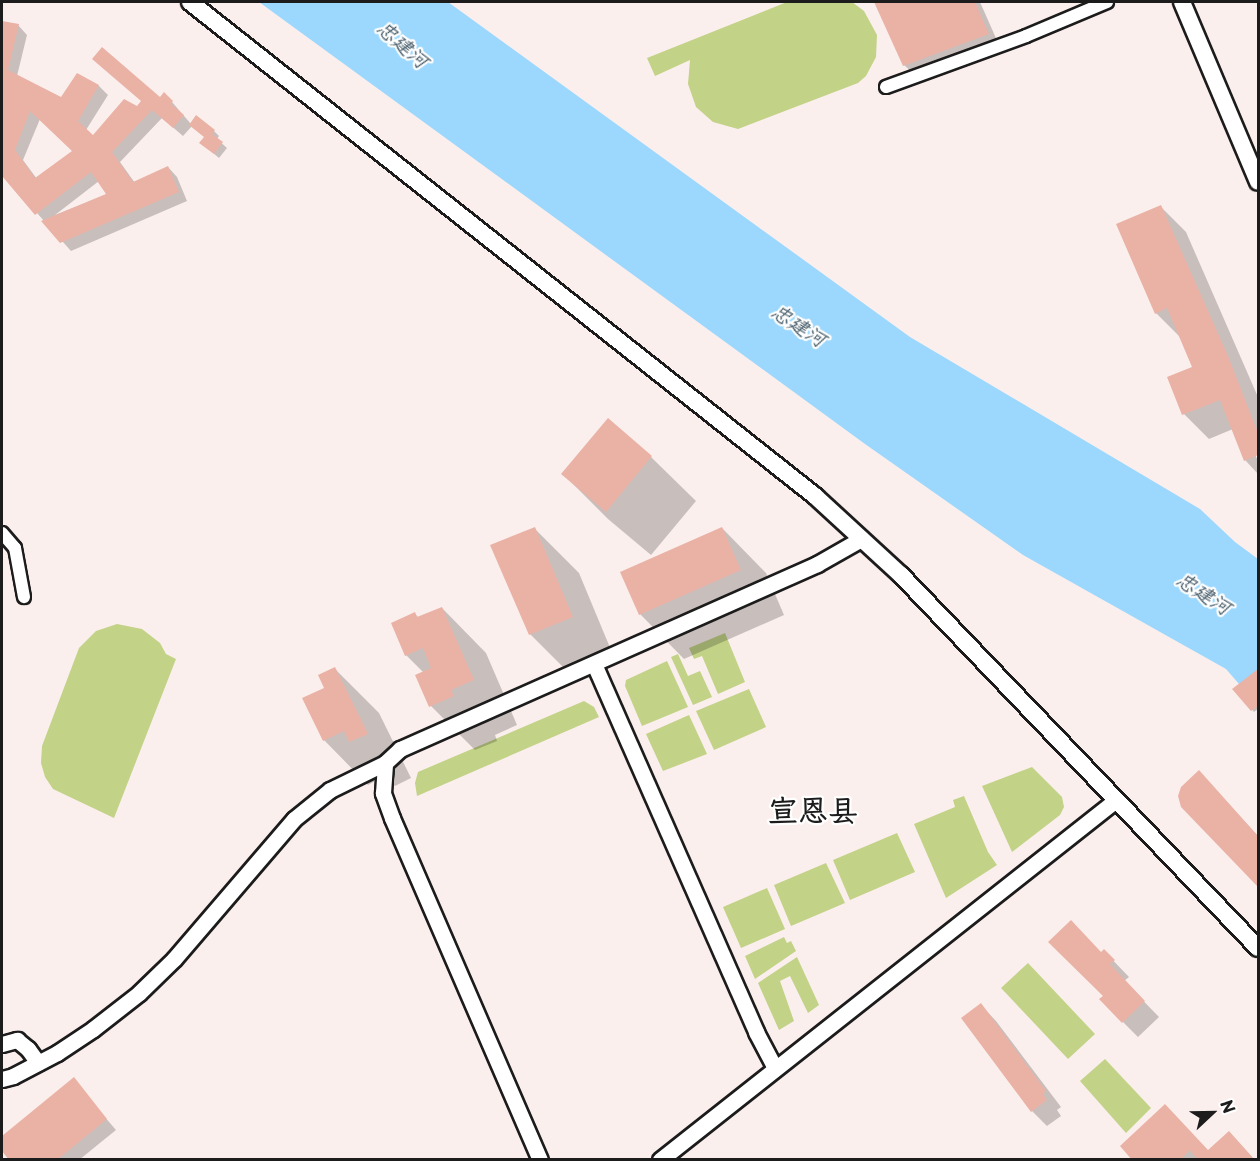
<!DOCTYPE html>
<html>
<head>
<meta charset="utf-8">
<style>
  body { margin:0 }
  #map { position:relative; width:1260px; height:1161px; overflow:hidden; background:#fbefed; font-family:"Playpen Sans","LXGW WenKai TC",sans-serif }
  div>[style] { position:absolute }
  .green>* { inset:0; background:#c2d286 }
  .water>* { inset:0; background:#9cd8fd }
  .shadow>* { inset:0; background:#0003 }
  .building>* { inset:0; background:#eab1a5 }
  .roads { filter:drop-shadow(2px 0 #1c1c1c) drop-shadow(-2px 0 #1c1c1c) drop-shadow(0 2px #1c1c1c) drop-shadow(0 -2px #1c1c1c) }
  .minor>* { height:12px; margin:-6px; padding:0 6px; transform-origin:6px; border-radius:6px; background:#fff }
  .tertiary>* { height:15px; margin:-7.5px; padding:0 7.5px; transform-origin:7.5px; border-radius:7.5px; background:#fff }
  .secondary>* { height:16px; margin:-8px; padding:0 8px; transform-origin:8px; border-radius:8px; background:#fff }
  span { translate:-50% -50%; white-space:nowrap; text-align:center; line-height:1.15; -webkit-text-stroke:4.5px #fff; paint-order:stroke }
  .water-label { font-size:20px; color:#495e6b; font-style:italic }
  .town-label { font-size:30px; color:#1c1c1c; font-weight:700 }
  .frame { position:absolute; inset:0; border:3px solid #1c1c1c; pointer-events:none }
  .north { position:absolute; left:1182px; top:1083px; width:60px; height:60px; -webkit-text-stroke:4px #fff; paint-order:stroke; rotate:68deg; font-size:16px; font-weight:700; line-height:24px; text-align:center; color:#1c1c1c }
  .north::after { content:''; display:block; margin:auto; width:21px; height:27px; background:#1c1c1c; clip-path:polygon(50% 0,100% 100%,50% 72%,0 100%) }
</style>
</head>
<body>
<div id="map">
  <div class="green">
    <i style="clip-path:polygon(787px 2px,852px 2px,864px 11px,877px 35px,876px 57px,866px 76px,858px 83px,738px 129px,713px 122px,696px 107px,688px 84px,690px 60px,655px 76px,647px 58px)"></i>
    <i style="clip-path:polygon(117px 624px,142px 629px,160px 643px,166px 654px,176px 659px,114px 818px,53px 789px,45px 777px,41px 763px,42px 746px,79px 648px,96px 631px)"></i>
    <i style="clip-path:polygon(725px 633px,745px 682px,718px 694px,702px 656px,694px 659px,689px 648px)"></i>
    <i style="clip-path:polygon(678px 654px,688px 676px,700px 671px,712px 697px,693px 705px,671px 657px)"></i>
    <i style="clip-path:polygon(667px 661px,688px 707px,642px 726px,625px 686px,626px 680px)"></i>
    <i style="clip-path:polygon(749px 689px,766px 727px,714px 750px,696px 711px)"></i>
    <i style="clip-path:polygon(584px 701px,594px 707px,599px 717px,417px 796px,415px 783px,418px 772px)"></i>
    <i style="clip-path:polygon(689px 715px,707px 754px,663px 771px,646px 734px)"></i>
    <i style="clip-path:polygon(1032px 767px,1062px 797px,1064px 807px,1060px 815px,1012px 852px,982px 786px)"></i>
    <i style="clip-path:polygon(964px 796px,988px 852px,997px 865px,946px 898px,914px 824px,955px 807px,953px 800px)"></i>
    <i style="clip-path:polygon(897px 833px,915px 872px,850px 900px,833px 860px)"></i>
    <i style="clip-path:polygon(826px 863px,845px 903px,791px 926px,774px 885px)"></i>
    <i style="clip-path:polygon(767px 888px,785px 929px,741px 948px,723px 907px)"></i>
    <i style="clip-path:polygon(784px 937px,787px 943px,791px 941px,796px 951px,755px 979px,745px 956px)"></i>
    <i style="clip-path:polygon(797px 957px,819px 1005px,808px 1013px,790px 976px,780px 981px,794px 1021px,779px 1030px,758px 983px)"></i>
    <i style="clip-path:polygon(1028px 963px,1095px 1034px,1068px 1059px,1001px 988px)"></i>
    <i style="clip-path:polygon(1105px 1059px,1151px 1108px,1126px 1133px,1080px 1081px)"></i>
  </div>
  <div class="water">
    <i style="clip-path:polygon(259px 2px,448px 2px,910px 337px,1200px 509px,1235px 542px,1258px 559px,1258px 706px,1226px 669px,1023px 555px,865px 444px)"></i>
  </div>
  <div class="shadow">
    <i style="clip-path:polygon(876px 2px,980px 2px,999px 45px,915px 75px,904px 65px)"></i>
    <i style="clip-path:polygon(evenodd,2px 22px,18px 25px,27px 35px,17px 76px,62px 99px,78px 75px,99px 86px,108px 95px,86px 130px,93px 137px,138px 108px,160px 99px,172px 102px,191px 124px,196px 117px,214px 131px,219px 136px,217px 139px,227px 148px,219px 158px,206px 147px,205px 137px,192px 126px,183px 136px,162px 118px,120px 162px,135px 183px,168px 167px,177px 177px,187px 201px,71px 251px,2px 174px,2px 119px,5px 111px,2px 109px,2px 22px,40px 119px,74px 152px,37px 179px,23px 160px,40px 119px,2px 22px,99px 181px,108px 194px,55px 215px,99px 181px)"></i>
    <i style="clip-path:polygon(1161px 207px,1186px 232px,1258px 397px,1258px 453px,1256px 454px,1256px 458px,1258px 457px,1258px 474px,1245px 460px,1233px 429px,1209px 439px,1184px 414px,1194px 368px,1181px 338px,1156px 313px)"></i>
    <i style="clip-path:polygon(651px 457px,696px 501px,651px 555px,608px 519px,563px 474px)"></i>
    <i style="clip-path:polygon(534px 528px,579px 573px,616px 662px,575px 679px,530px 634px,492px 546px)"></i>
    <i style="clip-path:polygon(722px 528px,766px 573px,784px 615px,684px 659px,640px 614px)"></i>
    <i style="clip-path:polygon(442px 608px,486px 653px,517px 725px,495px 735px,497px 741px,475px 750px,431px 706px,424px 673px,406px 655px,415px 614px,419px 618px)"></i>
    <i style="clip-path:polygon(335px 669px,379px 713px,411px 778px,395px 786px,385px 776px,368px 785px,324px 740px,326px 688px)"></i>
    <i style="clip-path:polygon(1258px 671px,1258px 709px,1254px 712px,1235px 689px)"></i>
    <i style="clip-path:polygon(1212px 786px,1258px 836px,1258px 886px,1183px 806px)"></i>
    <i style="clip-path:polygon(1104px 951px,1129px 977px,1124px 981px,1159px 1017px,1138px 1037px,1123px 1022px,1105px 996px)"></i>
    <i style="clip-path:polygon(981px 1005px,996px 1021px,1061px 1107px,1057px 1110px,1061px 1116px,1047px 1126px,1032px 1111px)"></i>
    <i style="clip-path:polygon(73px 1080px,116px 1130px,79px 1160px,10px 1160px,2px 1148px,2px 1138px)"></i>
    <i style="clip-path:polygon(1165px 1106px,1208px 1152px,1229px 1133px,1254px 1160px,1134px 1160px)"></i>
  </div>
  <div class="building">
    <i style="clip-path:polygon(874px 2px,975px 2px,989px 34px,903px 66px)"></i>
    <i style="clip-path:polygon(evenodd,2px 21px,19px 24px,8px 70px,61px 97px,77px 73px,99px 85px,78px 121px,93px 135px,124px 99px,137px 106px,141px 101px,92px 59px,102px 47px,160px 97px,164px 92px,173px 101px,171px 104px,184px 115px,173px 128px,152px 110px,112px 152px,133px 182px,168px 166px,179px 192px,60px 243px,41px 221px,106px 194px,91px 172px,35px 215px,2px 176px,2px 21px,30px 111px,72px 151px,35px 178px,15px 150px,30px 111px)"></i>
    <i style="clip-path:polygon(196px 115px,215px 130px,212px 134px,223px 142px,214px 154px,199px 143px,204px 137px,189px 125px)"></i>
    <i style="clip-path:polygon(1161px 205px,1228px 356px,1258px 433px,1258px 455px,1244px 461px,1220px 400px,1182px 415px,1167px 377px,1192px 367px,1167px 308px,1155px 314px,1116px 224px)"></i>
    <i style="clip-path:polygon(608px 418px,652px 456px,606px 512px,561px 474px)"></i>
    <i style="clip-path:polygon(535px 527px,573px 617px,529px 635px,490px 545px)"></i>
    <i style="clip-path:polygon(722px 527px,741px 570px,639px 615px,620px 572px)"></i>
    <i style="clip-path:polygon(442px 607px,474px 680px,451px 690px,454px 696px,429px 707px,415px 675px,431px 668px,423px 648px,405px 656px,391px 623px,415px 612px,417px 617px)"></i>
    <i style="clip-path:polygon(335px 667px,368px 734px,349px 742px,344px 731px,323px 741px,302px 698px,324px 688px,318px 675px)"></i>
    <i style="clip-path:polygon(1258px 669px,1258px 706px,1251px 711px,1232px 689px)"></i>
    <i style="clip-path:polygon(1199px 770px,1258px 836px,1258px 887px,1181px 807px,1178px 796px,1181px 787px)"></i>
    <i style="clip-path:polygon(1071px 920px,1101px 952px,1104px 949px,1115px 960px,1110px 964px,1145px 1001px,1122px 1023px,1099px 999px,1103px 996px,1048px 942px)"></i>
    <i style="clip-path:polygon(981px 1003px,1046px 1091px,1043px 1094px,1047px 1100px,1031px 1112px,961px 1018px)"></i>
    <i style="clip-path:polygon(74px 1077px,107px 1119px,57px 1160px,9px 1160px,2px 1151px,2px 1136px)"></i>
    <i style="clip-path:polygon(1165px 1104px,1208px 1150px,1229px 1131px,1255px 1160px,1198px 1160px,1190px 1150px,1180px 1160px,1132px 1160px,1120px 1146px)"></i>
  </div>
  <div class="roads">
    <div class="minor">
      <i style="left:886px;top:87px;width:149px;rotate:-20deg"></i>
      <i style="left:1026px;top:36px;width:88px;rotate:-22.8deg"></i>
      <i style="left:2px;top:533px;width:20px;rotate:49deg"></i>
      <i style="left:15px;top:548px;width:50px;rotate:79.6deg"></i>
    </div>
    <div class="tertiary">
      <i style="left:594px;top:664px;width:402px;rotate:66.2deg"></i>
      <i style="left:756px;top:1032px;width:41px;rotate:62.2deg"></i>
      <i style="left:2px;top:1044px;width:16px;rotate:-15deg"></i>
      <i style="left:17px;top:1040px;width:14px;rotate:39deg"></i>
      <i style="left:28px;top:1049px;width:17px;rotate:54deg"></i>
      <i style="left:2px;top:1079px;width:11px;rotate:-15deg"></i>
      <i style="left:13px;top:1076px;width:50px;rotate:-27.6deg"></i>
      <i style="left:57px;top:1053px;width:43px;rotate:-33.7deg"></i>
      <i style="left:93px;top:1029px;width:58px;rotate:-38deg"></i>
      <i style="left:139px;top:993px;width:49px;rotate:-44.2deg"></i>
      <i style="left:174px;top:959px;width:184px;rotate:-49.4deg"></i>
      <i style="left:294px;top:819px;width:46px;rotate:-38.9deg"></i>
      <i style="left:330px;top:790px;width:61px;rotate:-26.1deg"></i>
      <i style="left:540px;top:1160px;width:373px;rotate:-113.4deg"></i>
      <i style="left:392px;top:818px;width:27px;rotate:-110deg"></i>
      <i style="left:383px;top:793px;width:30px;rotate:-86deg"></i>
      <i style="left:385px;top:763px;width:21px;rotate:-43deg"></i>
      <i style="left:400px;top:749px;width:456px;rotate:-23.9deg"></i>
      <i style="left:817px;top:564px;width:51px;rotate:-29.6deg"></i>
      <i style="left:660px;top:1160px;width:581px;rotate:-38.29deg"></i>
    </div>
    <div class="secondary">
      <i style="left:190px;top:2px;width:797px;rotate:38.32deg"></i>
      <i style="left:815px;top:496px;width:117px;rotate:42.6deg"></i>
      <i style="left:901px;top:575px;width:516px;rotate:46.26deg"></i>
      <i style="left:1182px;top:2px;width:195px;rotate:67.1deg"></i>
    </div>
  </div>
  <div class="water-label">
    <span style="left:403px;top:44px;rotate:41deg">忠建河</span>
    <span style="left:799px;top:325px;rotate:33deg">忠建河</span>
    <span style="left:1204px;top:593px;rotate:33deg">忠建河</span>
  </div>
  <div class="town-label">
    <span style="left:813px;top:809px">宣恩县</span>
  </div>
  <div class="frame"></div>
  <div class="north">N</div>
</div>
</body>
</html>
